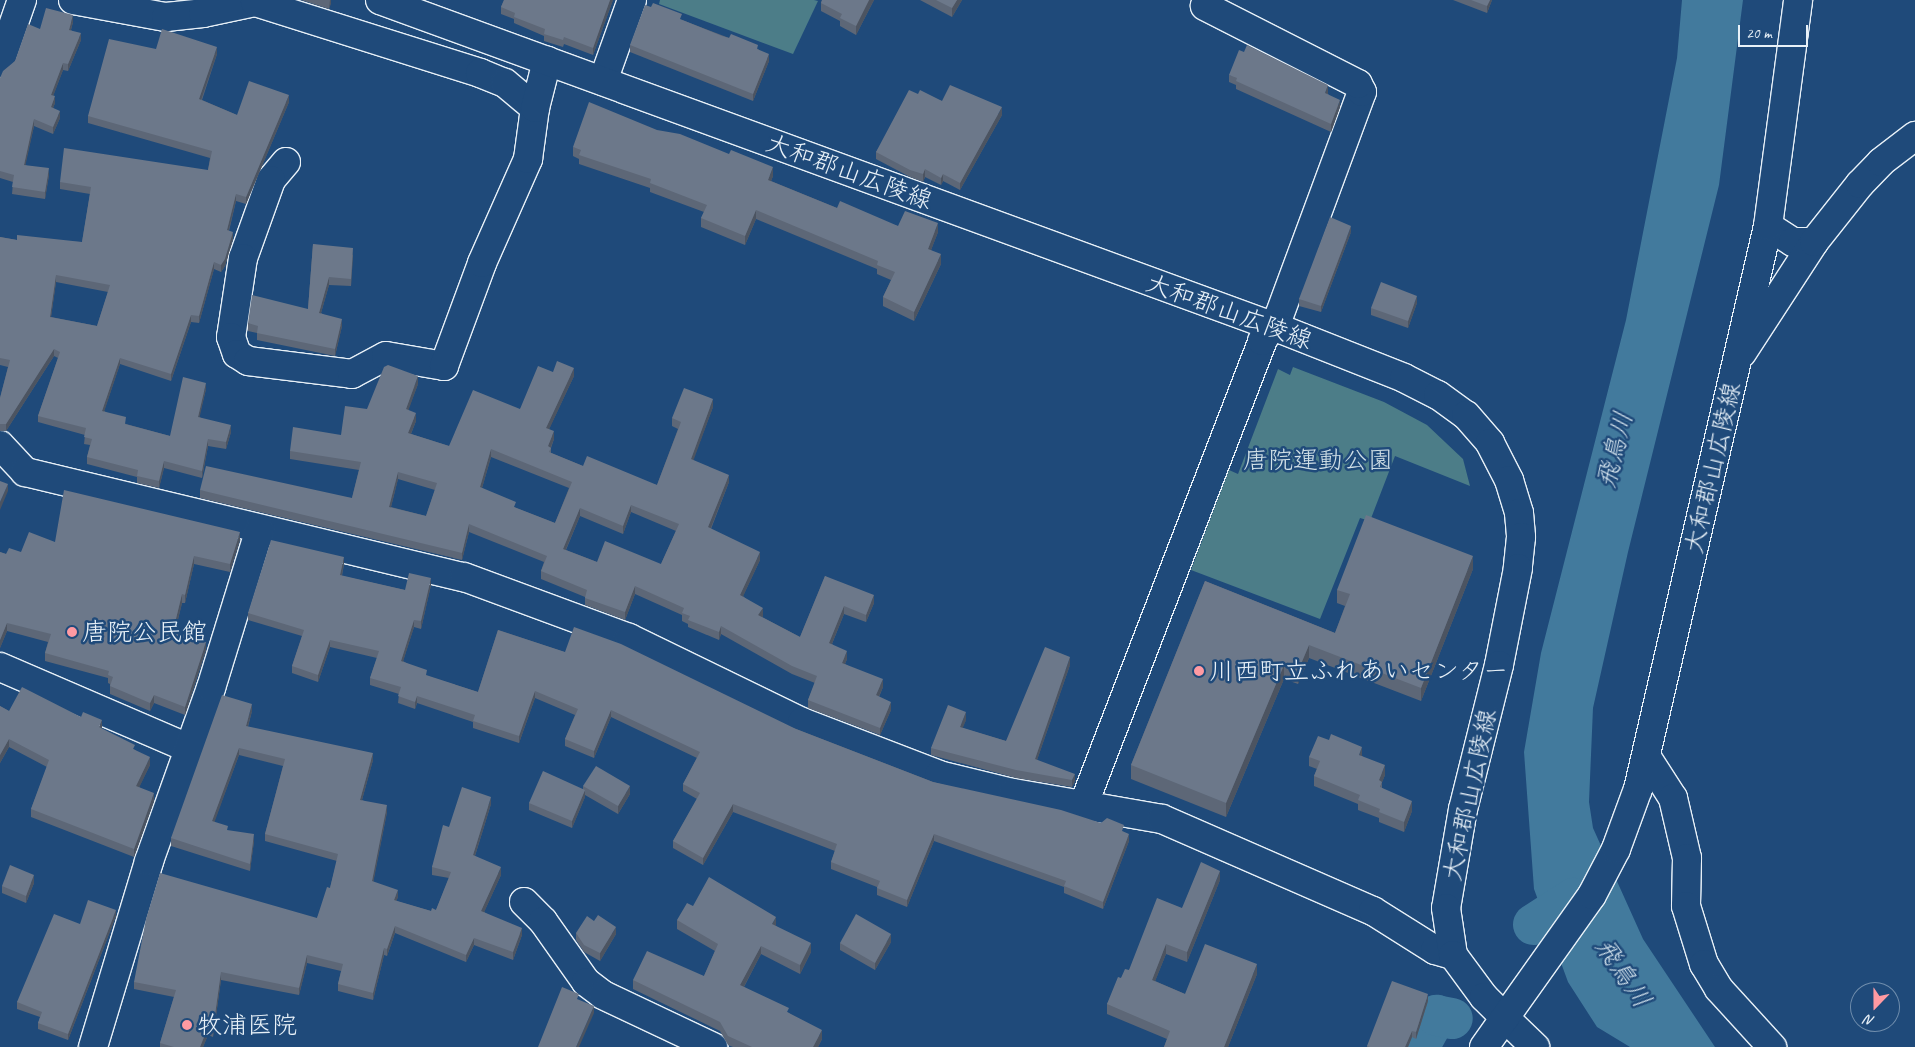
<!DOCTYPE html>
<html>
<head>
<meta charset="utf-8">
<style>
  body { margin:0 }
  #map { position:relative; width:1915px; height:1047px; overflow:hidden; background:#1f4a7a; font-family:Caveat,"Klee One",sans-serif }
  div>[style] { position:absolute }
  .green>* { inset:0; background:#4c7d88 }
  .water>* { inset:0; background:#427a9d }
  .river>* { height:41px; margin:-20.5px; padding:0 20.5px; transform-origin:20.5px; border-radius:20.5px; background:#427a9d }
  .roads { filter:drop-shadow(1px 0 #e8f1f8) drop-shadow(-1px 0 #e8f1f8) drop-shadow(0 1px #e8f1f8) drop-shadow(0 -1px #e8f1f8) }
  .minor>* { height:28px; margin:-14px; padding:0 14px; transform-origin:14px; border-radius:14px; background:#1f4a7a }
  .secondary>* { height:28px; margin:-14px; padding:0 14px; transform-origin:14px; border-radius:14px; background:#1f4a7a }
  .wall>* { inset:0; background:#5d6777 }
  .shaded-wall>* { inset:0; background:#4c5461 }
  .building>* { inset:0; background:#6c788a }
  .dots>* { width:14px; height:14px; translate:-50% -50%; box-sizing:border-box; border:2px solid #1f4a7a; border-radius:50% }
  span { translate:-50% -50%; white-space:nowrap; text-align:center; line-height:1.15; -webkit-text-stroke:5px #1f4a7a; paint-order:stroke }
  .street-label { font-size:25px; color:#e8f1f8 }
  .park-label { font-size:25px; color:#d1e0e7 }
  .poi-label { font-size:25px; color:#e8f1f8 }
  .left { translate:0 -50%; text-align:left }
  .water-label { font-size:26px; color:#cfdfea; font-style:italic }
  .north { position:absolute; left:1850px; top:982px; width:50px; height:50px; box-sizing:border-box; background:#1f4a7a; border:1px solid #6f8dac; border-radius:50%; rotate:202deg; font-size:14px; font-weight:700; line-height:20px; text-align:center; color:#e8f1f8 }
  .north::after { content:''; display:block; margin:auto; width:18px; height:22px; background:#ff9aa2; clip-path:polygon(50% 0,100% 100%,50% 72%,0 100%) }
  .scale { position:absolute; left:1738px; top:25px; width:70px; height:22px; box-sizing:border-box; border:2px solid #e8f1f8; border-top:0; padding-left:6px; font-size:15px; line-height:18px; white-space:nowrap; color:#e8f1f8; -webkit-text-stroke:4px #1f4a7a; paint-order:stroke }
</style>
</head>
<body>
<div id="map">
  <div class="green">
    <i style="clip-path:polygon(660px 0,814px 0,818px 1px,793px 54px,659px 4px)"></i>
    <i style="clip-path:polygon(1293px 367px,1384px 402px,1427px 425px,1463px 459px,1470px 486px,1395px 456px,1370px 521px,1360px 518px,1320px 619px,1191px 570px,1229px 470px,1238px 474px,1278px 369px,1290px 375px)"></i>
  </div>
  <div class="water">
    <i style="clip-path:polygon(1682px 0,1743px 0,1719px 185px,1628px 552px,1593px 708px,1589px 802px,1593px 828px,1643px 939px,1715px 1047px,1630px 1047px,1597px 1027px,1568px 982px,1534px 889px,1524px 752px,1541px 653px,1626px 320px,1677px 58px)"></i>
  </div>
  <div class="river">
    <i style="left:1533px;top:924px;width:48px;rotate:-33deg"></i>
    <i style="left:1418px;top:1047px;width:37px;rotate:-61deg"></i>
    <i style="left:1436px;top:1015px;width:16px;rotate:11deg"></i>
  </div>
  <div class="roads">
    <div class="minor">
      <i style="left:73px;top:0;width:95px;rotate:10.4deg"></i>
      <i style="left:166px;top:17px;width:37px;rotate:-6deg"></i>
      <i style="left:203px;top:13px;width:53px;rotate:-11.9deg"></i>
      <i style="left:255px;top:2px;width:236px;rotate:17.5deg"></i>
      <i style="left:480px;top:73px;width:27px;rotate:22deg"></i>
      <i style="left:505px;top:83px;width:39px;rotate:40deg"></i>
      <i style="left:0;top:63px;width:67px;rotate:-70.8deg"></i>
      <i style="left:603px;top:81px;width:86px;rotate:-70.3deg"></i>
      <i style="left:286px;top:162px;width:23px;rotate:130deg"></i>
      <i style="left:271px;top:180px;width:83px;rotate:109.7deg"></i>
      <i style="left:243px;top:258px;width:80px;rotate:98.6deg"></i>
      <i style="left:231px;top:337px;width:18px;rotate:71deg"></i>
      <i style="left:237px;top:354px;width:13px;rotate:32deg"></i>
      <i style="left:248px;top:361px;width:105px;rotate:7.1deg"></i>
      <i style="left:352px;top:374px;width:38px;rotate:-28deg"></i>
      <i style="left:386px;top:356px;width:59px;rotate:9.8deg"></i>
      <i style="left:444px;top:366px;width:110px;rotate:-69.7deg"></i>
      <i style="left:482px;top:263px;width:114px;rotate:-66.1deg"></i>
      <i style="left:528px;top:159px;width:51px;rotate:-82.2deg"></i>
      <i style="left:535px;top:108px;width:49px;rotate:-75.7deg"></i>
      <i style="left:1768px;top:226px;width:30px;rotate:33deg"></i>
      <i style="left:1793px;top:242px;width:21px"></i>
      <i style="left:1742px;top:353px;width:132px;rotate:-57deg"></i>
      <i style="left:1814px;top:242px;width:74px;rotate:-51.6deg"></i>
      <i style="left:1860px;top:184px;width:30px;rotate:-46deg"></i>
      <i style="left:1881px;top:162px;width:43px;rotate:-37.4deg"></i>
      <i style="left:0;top:445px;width:37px;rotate:47deg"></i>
      <i style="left:25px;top:472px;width:451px;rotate:13.5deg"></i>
      <i style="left:464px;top:577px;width:176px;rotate:20.3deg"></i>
      <i style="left:629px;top:638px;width:192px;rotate:25.9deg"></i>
      <i style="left:802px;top:722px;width:147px;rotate:21.1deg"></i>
      <i style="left:939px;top:775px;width:76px;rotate:13.7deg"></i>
      <i style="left:1013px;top:793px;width:151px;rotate:9.9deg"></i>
      <i style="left:1162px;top:819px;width:230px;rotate:23.6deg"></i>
      <i style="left:1373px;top:911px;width:73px;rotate:32.2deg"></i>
      <i style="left:1435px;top:950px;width:19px;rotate:16deg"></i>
      <i style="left:0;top:667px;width:205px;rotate:23.3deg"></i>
      <i style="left:1646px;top:756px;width:50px;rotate:57.3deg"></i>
      <i style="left:1673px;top:798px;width:62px;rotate:76.9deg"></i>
      <i style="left:1687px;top:858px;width:48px;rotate:91.2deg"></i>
      <i style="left:1686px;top:906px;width:61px;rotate:72.8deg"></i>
      <i style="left:1704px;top:964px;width:29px;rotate:59deg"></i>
      <i style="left:1719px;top:989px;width:79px;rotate:47.6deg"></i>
      <i style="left:1083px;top:806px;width:498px;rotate:-68.9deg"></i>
      <i style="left:1262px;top:341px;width:30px;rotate:-56deg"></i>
      <i style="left:1279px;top:316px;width:239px;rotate:-69.7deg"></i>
      <i style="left:1362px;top:92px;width:9px;rotate:-117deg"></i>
      <i style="left:1358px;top:84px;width:172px;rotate:-153deg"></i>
      <i style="left:524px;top:902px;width:27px;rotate:45deg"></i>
      <i style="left:543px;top:921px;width:75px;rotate:54.8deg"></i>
      <i style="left:586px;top:982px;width:21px;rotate:37deg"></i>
      <i style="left:603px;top:995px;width:122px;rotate:25.3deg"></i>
      <i style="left:1505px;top:1018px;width:42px;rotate:44deg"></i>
      <i style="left:93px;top:1047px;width:194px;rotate:-73.2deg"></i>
      <i style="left:149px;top:861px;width:184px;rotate:-70.3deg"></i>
      <i style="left:211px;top:688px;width:166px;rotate:-72.9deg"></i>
    </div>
    <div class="secondary">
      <i style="left:380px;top:0;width:961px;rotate:20.07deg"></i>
      <i style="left:1283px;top:330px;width:130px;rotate:21.6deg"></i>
      <i style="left:1404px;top:378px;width:38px;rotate:27deg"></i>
      <i style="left:1438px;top:395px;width:34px;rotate:36deg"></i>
      <i style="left:1466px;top:415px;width:37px;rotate:49deg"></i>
      <i style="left:1490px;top:443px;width:42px;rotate:62.8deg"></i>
      <i style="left:1509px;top:480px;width:34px;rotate:73deg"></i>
      <i style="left:1519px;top:513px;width:24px;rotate:85deg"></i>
      <i style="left:1521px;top:537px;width:31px;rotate:96deg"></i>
      <i style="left:1518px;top:568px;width:99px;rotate:101.1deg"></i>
      <i style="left:1499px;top:665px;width:148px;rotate:104deg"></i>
      <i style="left:1463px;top:809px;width:100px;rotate:99.7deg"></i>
      <i style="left:1446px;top:908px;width:48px;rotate:81.5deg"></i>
      <i style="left:1453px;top:955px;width:52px;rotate:53.6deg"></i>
      <i style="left:1484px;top:997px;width:30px;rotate:45deg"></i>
      <i style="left:1484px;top:1047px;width:186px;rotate:-54.6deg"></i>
      <i style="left:1592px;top:895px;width:52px;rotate:-62.4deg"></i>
      <i style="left:1616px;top:849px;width:64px;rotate:-69.9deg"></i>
      <i style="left:1638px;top:789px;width:578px;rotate:-77deg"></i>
      <i style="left:1768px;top:226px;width:228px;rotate:-82.4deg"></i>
    </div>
  </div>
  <div class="wall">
    <i style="clip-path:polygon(301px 0,331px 0,331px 3px,329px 9px)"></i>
    <i style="clip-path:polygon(504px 0,613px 0,593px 55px,564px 44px,563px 47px,544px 41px,544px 36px,514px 23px,514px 19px,501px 14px,501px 7px)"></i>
    <i style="clip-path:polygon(822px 0,874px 0,856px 35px,840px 26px,840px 21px,821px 11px,821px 3px)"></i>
    <i style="clip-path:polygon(920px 0,962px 0,952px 17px)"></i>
    <i style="clip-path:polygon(1453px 0,1492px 0,1487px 13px)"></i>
    <i style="clip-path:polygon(682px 20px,758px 49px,769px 61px,753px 101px,630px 52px,630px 45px)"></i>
    <i style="clip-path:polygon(73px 22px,71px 30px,81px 40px,68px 71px,63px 70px,53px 96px,55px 103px,53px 108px,60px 118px,53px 134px,34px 126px,25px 165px,49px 175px,45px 199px,12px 194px,13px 182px,0 178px,0 78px,15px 61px,40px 29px)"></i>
    <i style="clip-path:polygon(evenodd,156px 49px,217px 54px,202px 100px,237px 115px,289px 102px,246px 204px,236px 201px,229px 231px,233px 239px,225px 266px,221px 272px,214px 269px,199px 323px,191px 322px,171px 381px,120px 364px,104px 411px,126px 424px,170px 436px,206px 389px,199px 417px,231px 432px,226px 449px,208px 446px,202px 478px,164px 468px,159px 488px,137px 483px,137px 477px,87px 464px,87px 457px,90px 445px,84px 444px,85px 435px,38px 422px,38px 416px,58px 358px,54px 356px,6px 431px,0 431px,0 398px,8px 367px,0 365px,0 237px,17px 240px,82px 242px,90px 194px,60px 189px,60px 182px,208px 170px,210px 158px,88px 123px,88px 116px,156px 49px,56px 282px,108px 292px,97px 326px,51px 317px,56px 282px)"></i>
    <i style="clip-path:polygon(1229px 75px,1328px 93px,1328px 94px,1340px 107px,1331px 132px,1236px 89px,1236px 85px,1229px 82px)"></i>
    <i style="clip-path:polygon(918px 94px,942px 101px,1002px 115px,960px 190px,943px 181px,941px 185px,925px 177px,923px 182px,910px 177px,876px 159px,876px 152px)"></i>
    <i style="clip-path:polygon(573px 147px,773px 176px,771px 181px,837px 208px,898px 226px,938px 232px,931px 250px,941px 264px,914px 321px,883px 306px,883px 297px,891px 280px,877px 274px,877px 269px,756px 219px,745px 245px,701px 227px,701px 218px,704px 212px,650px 192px,650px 188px,579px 164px,579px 159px,573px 156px)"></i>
    <i style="clip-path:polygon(1351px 232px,1321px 312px,1299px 306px,1299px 299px)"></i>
    <i style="clip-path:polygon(313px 244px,353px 255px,351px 286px,329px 285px,321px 313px,342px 326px,335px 356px,257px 340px,257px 333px,248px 331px,248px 323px,308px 309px)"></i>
    <i style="clip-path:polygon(1417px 303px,1408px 328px,1371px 315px,1371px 308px)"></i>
    <i style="clip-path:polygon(evenodd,553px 372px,574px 376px,549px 429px,554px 439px,551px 448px,551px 453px,583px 466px,657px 485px,678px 429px,672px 426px,672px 418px,713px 407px,693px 460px,729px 482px,711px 529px,760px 560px,743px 596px,763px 616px,762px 617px,800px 637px,825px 576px,874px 603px,866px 622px,844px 614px,832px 644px,847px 659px,845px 664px,883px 687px,879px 697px,891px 710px,880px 735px,808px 708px,808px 700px,815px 683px,792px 674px,721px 634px,719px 640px,688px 627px,688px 624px,682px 621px,682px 615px,635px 594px,625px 620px,585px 605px,585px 597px,541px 579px,541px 571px,544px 562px,469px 532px,462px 560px,200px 498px,200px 490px,352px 498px,359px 470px,290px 459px,290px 451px,341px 435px,367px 409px,418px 384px,408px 410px,416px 421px,411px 434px,449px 446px,520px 409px,553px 372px,491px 457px,569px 488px,555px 523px,516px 508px,482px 488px,491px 457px,553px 372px,398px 479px,435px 490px,426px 516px,391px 507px,398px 479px,553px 372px,631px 512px,676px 531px,661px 564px,597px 562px,566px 550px,580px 516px,623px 534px,631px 512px)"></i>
    <i style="clip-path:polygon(240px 540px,230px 572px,194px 564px,185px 603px,182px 603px,175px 632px,206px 650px,185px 715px,154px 703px,150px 711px,110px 694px,110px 684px,108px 683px,108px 678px,45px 661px,45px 653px,48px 642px,7px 631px,0 648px,0 552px,6px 554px,21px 552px,55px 542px)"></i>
    <i style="clip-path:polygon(344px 564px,342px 576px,405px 590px,431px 585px,421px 629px,414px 627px,403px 661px,427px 676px,478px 692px,498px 630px,796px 729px,933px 782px,1124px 832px,1129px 841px,1103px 909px,1064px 893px,1064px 887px,934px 841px,907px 907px,877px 895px,877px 887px,831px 869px,831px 862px,835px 851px,733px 812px,703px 865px,673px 848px,673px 841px,697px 799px,683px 791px,683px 784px,697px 758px,611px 717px,594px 758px,565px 746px,565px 739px,575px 715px,535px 698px,519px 743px,473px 728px,473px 722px,417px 703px,415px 709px,398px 703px,399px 694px,370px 685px,370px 678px,377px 658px,330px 647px,318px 682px,292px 673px,292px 666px,302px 636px,248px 620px,248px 613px)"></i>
    <i style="clip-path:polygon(1473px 569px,1421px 701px,1309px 658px,1298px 684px,1284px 679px,1226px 817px,1131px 779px,1131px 765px,1205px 581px,1335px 633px,1345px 606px,1337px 603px,1337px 590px)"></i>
    <i style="clip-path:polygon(1070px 665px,1037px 760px,1075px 781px,1072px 787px,1016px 778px,931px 755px,931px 748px,966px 720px,962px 728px,1006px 741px)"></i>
    <i style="clip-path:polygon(0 706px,9px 711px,102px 729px,135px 750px,150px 765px,139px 787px,154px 801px,134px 857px,31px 817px,31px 809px,47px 767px,9px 747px,0 763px)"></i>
    <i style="clip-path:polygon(252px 711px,248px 727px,373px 760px,362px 800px,387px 812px,373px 882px,398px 897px,396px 901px,431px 911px,436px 910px,449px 878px,432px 875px,432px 867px,449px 827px,491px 804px,475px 856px,501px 875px,484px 912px,522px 935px,513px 960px,474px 945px,466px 962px,395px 933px,387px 956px,384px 955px,373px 1000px,338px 991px,338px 984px,341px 971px,307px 963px,299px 995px,221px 980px,213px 1037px,208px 1035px,203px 1047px,160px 1047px,160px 1043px,174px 997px,134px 989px,134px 982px,317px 918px,330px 888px,337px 861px,265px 841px,265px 834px,283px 766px,239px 755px,214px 822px,228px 831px,254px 841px,250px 871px,171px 846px,171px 838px)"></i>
    <i style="clip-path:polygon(1362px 756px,1385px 775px,1382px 782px,1382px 788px,1412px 811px,1404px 832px,1379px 822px,1379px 818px,1358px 810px,1358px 804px,1314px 786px,1314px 776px,1317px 769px,1309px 766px,1309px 757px)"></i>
    <i style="clip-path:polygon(583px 786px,630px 794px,618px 814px,585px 795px,585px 797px,572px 828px,529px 810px,529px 803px,583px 789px)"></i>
    <i style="clip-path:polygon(1220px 880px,1187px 962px,1166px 954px,1155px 981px,1185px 994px,1257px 974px,1228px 1047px,1164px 1047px,1167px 1039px,1107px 1014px,1107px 1004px,1121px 978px,1129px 970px,1182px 908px)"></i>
    <i style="clip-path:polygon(34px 883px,26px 903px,2px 893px,2px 886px)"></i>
    <i style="clip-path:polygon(116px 916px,68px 1040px,38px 1029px,38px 1023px,40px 1017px,17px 1009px,17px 1002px,80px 924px)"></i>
    <i style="clip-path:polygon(677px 920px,776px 926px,811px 952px,800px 974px,761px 954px,744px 987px,789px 1013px,822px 1039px,818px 1047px,733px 1047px,728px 1045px,720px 1031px,633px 989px,633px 980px,704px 976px,715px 951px,677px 929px)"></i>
    <i style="clip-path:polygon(576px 933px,616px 934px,600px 961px,584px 952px,576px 940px)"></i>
    <i style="clip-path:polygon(891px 942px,875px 970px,840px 950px,840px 943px)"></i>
    <i style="clip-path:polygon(1428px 1001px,1416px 1039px,1412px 1037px,1408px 1047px,1367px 1047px,1367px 1046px)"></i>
  </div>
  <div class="shaded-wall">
    <i style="clip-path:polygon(330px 0,331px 0,331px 3px,329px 9px)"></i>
    <i style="clip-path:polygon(610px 0,613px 0,593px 55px,593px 48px)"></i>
    <i style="clip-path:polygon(869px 0,874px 0,856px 35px,856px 26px)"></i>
    <i style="clip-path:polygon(957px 0,962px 0,952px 17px,952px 8px)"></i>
    <i style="clip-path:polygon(1490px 0,1492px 0,1487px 13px,1487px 6px)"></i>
    <i style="clip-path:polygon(73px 15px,73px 22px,69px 37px,69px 30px)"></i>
    <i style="clip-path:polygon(81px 33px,81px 40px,68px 71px,68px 64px)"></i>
    <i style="clip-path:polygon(217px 47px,217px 54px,199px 106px,199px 99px)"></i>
    <i style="clip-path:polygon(769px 54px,769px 61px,753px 101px,753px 94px)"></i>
    <i style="clip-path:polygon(63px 63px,63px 70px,51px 102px,51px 95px)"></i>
    <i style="clip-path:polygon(1328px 85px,1328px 93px,1325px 100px,1325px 93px)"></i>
    <i style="clip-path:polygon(289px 95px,289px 102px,246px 204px,246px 197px)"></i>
    <i style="clip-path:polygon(55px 96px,55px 103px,51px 114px,51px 107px)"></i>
    <i style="clip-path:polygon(1340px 100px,1340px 107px,1331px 132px,1331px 124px)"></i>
    <i style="clip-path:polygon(1002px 107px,1002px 115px,960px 190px,960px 183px)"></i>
    <i style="clip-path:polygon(60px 111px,60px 118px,53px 134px,53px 127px)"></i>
    <i style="clip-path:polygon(34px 119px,34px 126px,24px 172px,24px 165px)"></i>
    <i style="clip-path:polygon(773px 167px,773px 176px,768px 189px,768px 180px)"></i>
    <i style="clip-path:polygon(49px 168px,49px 175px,45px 199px,45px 192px)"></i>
    <i style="clip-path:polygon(925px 169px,925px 177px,923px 182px,923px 174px)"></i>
    <i style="clip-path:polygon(943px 174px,943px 181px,941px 185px,941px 178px)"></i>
    <i style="clip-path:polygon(236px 194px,236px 201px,227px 237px,227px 230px)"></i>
    <i style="clip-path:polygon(756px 210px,756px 219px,745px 245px,745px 236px)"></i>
    <i style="clip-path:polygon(938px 223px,938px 232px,928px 258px,928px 249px)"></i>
    <i style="clip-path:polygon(1351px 226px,1351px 232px,1321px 312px,1321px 306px)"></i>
    <i style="clip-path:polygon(233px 232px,233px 239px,225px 266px,221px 272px,221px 265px)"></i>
    <i style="clip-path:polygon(353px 248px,353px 255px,351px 286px,351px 279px)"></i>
    <i style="clip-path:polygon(941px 254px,941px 264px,914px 321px,914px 312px)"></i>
    <i style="clip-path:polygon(214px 262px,214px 269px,199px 323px,199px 316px)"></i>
    <i style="clip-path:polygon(56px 275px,56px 282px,50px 324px,50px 317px)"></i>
    <i style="clip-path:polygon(329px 277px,329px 285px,319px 320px,319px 313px)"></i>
    <i style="clip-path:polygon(1417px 296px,1417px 303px,1408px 328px,1408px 321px)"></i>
    <i style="clip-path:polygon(191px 315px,191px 322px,171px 381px,171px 374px)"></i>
    <i style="clip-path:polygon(342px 319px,342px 326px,335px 356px,335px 349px)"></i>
    <i style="clip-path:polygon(54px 349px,54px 356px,6px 431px,6px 424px)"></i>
    <i style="clip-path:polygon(120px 358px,120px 364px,102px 418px,102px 411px)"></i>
    <i style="clip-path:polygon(574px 368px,574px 376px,546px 436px,546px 428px)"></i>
    <i style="clip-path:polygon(418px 376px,418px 384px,406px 417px,406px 409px)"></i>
    <i style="clip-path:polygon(206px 383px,206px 389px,198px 424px,198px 417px)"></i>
    <i style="clip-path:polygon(713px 399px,713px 407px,691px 467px,691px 459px)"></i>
    <i style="clip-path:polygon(416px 413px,416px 421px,408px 441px,408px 433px)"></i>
    <i style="clip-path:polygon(231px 425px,231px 432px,226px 449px,226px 442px)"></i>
    <i style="clip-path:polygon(554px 431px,554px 439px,548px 454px,548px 446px)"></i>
    <i style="clip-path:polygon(208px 439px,208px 446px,202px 478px,202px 471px)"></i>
    <i style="clip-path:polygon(491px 449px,491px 457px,480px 495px,480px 487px)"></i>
    <i style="clip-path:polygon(164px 461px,164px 468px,159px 488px,159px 481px)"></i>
    <i style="clip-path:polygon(398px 472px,398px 479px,389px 515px,389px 507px)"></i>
    <i style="clip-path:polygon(729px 475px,729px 482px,708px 535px,708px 527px)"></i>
    <i style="clip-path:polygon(8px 484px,8px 491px,0 510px,0 502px)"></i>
    <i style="clip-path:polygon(631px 505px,631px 512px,623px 534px,623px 526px)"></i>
    <i style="clip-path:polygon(580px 508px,580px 516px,563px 556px,563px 549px)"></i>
    <i style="clip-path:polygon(469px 524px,469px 532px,462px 560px,462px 553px)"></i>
    <i style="clip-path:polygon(240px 532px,240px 540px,230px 572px,230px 564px)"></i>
    <i style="clip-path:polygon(760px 552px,760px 560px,740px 603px,740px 595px)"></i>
    <i style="clip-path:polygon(194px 556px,194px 564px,185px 603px,185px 595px)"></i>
    <i style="clip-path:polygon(1473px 556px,1473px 569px,1421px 701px,1421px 688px)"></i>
    <i style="clip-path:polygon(344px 557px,344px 564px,340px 583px,340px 575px)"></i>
    <i style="clip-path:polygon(431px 578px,431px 585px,421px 629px,421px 621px)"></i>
    <i style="clip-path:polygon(635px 586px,635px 594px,625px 620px,625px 612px)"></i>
    <i style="clip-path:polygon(182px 594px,182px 603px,173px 639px,173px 631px)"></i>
    <i style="clip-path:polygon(874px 595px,874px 603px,866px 622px,866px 615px)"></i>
    <i style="clip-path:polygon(844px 606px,844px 614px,829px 651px,829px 643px)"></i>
    <i style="clip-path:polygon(763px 608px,763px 616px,758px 623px,758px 615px)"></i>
    <i style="clip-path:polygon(414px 620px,414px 627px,401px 668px,401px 661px)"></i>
    <i style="clip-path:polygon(7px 623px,7px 631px,0 648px,0 640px)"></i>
    <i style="clip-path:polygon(721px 626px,721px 634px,719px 640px,719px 632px)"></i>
    <i style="clip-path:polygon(330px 640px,330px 647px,318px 682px,318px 675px)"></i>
    <i style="clip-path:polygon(206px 642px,206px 650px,185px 715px,185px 707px)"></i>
    <i style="clip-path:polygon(1309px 645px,1309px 658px,1298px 684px,1298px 671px)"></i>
    <i style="clip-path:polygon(847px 651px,847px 659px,842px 671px,842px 663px)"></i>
    <i style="clip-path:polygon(1070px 657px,1070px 665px,1035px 766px,1035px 759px)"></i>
    <i style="clip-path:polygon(1284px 665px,1284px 679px,1226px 817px,1226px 803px)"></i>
    <i style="clip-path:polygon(883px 679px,883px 687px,876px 703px,876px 695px)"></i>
    <i style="clip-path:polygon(535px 691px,535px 698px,519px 743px,519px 736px)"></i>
    <i style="clip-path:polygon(154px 695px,154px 703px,150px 711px,150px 703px)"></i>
    <i style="clip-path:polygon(417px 696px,417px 703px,415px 709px,415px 702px)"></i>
    <i style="clip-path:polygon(891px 702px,891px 710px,880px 735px,880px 728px)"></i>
    <i style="clip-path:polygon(252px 704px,252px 711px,246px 733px,246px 726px)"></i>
    <i style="clip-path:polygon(611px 710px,611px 717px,594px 758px,594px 751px)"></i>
    <i style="clip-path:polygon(966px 712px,966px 720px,960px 735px,960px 727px)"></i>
    <i style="clip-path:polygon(102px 720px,102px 728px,99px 735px,99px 727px)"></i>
    <i style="clip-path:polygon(9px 739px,9px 747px,0 763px,0 755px)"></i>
    <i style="clip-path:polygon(1362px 747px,1362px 757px,1359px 755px)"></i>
    <i style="clip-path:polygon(239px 748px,239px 755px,212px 829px,212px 821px)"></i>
    <i style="clip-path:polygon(373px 753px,373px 760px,360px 807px,360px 800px)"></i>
    <i style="clip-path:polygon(150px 757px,150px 765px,136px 794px,136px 786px)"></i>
    <i style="clip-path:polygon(1385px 765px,1385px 775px,1379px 790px,1379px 780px)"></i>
    <i style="clip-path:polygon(1075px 774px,1075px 781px,1072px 787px,1072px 780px)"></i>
    <i style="clip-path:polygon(630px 786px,630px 794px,618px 814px,618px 806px)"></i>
    <i style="clip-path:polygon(585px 790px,585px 797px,572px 828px,572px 821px)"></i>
    <i style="clip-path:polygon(154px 793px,154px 801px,134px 857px,134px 849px)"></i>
    <i style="clip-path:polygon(491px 797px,491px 804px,473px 862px,473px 855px)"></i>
    <i style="clip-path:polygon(1412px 801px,1412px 811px,1404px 832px,1404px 822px)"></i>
    <i style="clip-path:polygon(733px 804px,733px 812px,703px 865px,703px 858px)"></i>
    <i style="clip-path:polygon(387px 805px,387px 812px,372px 889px,372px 881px)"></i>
    <i style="clip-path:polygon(254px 834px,254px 841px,250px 871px,250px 864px)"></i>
    <i style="clip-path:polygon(934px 834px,934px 841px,907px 907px,907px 900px)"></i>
    <i style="clip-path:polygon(1129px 834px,1129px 841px,1103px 909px,1103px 902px)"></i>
    <i style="clip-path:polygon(501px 867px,501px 875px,481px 919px,481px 911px)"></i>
    <i style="clip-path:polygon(1220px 871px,1220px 880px,1187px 962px,1187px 952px)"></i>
    <i style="clip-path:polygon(34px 875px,34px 883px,26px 903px,26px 896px)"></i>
    <i style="clip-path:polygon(398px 890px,398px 897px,394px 907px,394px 900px)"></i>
    <i style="clip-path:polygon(116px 910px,116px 916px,68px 1040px,68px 1034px)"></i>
    <i style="clip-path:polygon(776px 917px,776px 925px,772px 933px,772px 924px)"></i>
    <i style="clip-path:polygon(395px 926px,395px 933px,387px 956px,387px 949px)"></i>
    <i style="clip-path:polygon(616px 927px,616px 934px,600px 961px,600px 953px)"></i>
    <i style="clip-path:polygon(522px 928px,522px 935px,513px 960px,513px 952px)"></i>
    <i style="clip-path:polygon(891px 934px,891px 942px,875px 970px,875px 963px)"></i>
    <i style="clip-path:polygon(474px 938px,474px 945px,466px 962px,466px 955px)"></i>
    <i style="clip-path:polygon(811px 943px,811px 952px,800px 974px,800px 965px)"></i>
    <i style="clip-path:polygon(1166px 944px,1166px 954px,1152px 989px,1152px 980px)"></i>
    <i style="clip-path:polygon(761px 946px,761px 954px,740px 994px,740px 985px)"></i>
    <i style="clip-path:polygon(384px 948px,384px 955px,373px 1000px,373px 993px)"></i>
    <i style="clip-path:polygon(307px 955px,307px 963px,299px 995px,299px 988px)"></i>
    <i style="clip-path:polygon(1257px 964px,1257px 974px,1228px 1047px,1224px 1047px)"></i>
    <i style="clip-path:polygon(221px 972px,221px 980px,213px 1037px,213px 1029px)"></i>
    <i style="clip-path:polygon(1428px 994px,1428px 1001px,1416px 1039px,1416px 1032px)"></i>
    <i style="clip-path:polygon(594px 1006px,594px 1013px,579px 1047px,576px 1047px)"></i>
    <i style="clip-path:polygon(208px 1027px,208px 1035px,203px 1047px,200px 1047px)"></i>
    <i style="clip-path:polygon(822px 1030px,822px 1039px,818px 1047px,813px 1047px)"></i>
    <i style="clip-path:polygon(1412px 1031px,1412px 1037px,1408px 1047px,1405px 1047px)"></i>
  </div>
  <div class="building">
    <i style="clip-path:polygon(504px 0,610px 0,593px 48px,564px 37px,563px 40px,544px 34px,545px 29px,514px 17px,515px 13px,501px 7px)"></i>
    <i style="clip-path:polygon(822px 0,869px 0,856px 26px,840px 18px,842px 14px,821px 3px)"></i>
    <i style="clip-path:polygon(936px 0,957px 0,952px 8px)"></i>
    <i style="clip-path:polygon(1471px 0,1490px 0,1487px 6px)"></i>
    <i style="clip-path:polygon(653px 3px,682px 14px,680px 19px,722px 36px,729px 38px,731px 34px,758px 45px,757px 49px,769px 54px,753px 94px,630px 45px,645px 5px,651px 7px)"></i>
    <i style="clip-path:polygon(46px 8px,73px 15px,69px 30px,81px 33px,68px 64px,63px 63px,51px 95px,55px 96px,51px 107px,60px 111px,53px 127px,34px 119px,24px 165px,49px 168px,45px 192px,12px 187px,14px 175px,0 171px,0 78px,3px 71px,15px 61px,28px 24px,40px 29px)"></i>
    <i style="clip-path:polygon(evenodd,162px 29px,217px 47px,199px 99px,237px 115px,249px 81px,289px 95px,246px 197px,236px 194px,227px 230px,233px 232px,225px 259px,221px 265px,214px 262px,199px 316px,191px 315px,171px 374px,120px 358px,102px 411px,126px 417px,125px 424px,170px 436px,183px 377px,206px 383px,198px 417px,231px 425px,226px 442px,208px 439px,202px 471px,164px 461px,159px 481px,137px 476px,138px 470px,87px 457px,92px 439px,84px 437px,86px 428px,38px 416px,60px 352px,54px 349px,6px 424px,0 424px,0 398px,10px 360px,0 358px,0 237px,17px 240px,17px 235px,82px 242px,91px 187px,60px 182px,64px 148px,208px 170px,212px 151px,88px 116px,109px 39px,156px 49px,162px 29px,56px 275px,110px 285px,97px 326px,50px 317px,56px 275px)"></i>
    <i style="clip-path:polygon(1247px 45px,1328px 85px,1325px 93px,1340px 100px,1331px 124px,1236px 81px,1237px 78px,1229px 75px,1239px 50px,1244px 52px)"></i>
    <i style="clip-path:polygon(950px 85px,1002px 107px,960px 183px,943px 174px,941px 178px,925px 169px,923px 174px,910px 170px,876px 152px,909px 90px,918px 94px,920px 90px,942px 101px)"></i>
    <i style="clip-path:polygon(589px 102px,657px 130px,680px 134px,729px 154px,731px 150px,773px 167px,768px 180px,837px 208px,840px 201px,898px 226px,905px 211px,938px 223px,928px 249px,941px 254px,914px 312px,883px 297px,895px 272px,877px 265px,878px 261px,756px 210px,745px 236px,701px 218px,707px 205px,650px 183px,651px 179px,579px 155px,581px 150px,573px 147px)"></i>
    <i style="clip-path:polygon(1330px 217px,1351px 226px,1321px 306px,1299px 299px)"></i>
    <i style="clip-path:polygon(313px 244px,353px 248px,351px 279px,329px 277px,319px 313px,342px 319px,335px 349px,257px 333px,258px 326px,248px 323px,252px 295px,308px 309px)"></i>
    <i style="clip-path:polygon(1381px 282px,1417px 296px,1408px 321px,1371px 308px)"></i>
    <i style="clip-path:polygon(evenodd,557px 361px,574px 368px,546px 428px,554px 431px,548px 446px,551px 448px,549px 452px,583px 466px,587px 456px,657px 485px,681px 422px,672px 418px,684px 388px,713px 399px,691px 459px,729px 475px,708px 527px,760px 552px,740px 595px,763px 608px,758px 615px,800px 637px,825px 576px,874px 595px,866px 615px,844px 606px,829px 643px,847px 651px,842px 663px,883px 679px,876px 695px,891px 702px,880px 728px,808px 700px,817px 676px,792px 666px,721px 626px,719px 632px,688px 620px,690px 616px,682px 613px,684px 608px,635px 586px,625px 612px,585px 598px,587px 590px,541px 571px,547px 556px,469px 524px,462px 553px,200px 490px,206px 466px,352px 498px,361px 462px,290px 451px,293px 427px,341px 435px,345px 406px,367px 409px,384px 367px,388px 365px,418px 376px,406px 409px,416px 413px,408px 433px,449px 446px,473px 390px,520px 409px,538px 366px,553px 372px,557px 361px,491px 449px,572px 482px,555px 523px,514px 507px,516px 502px,480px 487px,491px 449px,557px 361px,398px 472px,437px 483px,426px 516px,389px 507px,398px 472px,557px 361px,631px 505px,679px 524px,661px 564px,605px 541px,597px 562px,563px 549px,580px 508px,623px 526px,631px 505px)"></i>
    <i style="clip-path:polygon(0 481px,8px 484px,0 502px)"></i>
    <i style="clip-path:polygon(64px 490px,240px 532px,230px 564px,194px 556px,185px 595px,182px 594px,173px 631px,206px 642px,185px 707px,154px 695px,150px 703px,110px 686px,113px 677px,108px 675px,109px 671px,45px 653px,51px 634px,7px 623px,0 640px,0 552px,6px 554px,9px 548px,21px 552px,29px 532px,55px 542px)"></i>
    <i style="clip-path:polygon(1366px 515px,1473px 556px,1421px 688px,1309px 645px,1298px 671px,1284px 665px,1226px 803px,1131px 765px,1205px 581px,1335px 633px,1350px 594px,1337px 590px)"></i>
    <i style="clip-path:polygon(271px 540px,344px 557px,340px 575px,405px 590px,409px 573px,431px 578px,421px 621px,414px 620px,401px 661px,427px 670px,426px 675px,478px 692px,498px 630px,565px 652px,574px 627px,621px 644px,796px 729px,933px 782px,1061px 810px,1101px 823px,1107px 818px,1124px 825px,1122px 831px,1129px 834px,1103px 902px,1064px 886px,1066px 881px,934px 834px,907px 900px,877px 888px,880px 881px,831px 862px,837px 844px,733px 804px,703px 858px,673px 841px,700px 793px,683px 784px,700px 752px,611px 710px,594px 751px,565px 739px,578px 709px,535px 691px,519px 736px,473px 721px,475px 715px,417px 696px,415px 702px,398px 696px,401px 687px,370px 678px,379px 651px,330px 640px,318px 675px,292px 666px,304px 630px,248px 613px)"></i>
    <i style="clip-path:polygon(1045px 647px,1070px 657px,1035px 759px,1075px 774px,1072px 780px,1016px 770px,931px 748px,948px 705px,966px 712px,960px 727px,1006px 741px)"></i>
    <i style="clip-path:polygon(22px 687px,81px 717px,83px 712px,102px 720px,99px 727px,135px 745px,133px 749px,150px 757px,136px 786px,154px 793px,134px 849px,31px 809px,49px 760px,9px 739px,0 755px,0 706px,9px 711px)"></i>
    <i style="clip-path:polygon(222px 695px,252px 704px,246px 726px,373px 753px,360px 800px,387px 805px,372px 881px,398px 890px,394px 900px,431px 911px,432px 908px,436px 910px,451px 872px,432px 867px,443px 825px,449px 827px,462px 787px,491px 797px,473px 855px,501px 867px,481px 911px,522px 928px,513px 952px,474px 938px,466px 955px,395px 926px,387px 949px,384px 948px,373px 993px,338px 984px,343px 964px,307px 955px,299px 988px,221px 972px,213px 1029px,208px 1027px,200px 1047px,174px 1047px,160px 1043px,176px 990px,134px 982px,146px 919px,160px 873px,317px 918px,327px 887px,330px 888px,338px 854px,265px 834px,285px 759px,239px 748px,212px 821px,228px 826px,227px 830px,254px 834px,250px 864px,171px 838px)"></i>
    <i style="clip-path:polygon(1331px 734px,1362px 747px,1359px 755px,1385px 765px,1379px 780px,1382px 782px,1380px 787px,1412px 801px,1404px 822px,1379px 812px,1380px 809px,1358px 800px,1360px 795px,1314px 776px,1320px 761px,1309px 757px,1318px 736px,1329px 740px)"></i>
    <i style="clip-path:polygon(596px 766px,630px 786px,618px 806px,583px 786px)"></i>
    <i style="clip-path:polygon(543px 771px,585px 790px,572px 821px,529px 803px)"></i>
    <i style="clip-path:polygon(1201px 862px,1220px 871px,1187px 952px,1166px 944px,1152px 980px,1185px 994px,1205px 944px,1257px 964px,1224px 1047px,1164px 1047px,1170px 1031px,1107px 1004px,1118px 977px,1121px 978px,1125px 969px,1129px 970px,1157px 898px,1182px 908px)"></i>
    <i style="clip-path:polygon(10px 865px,34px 875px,26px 896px,2px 886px)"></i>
    <i style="clip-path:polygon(709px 877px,776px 917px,772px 924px,811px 943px,800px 965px,761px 946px,740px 985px,789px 1008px,787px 1012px,822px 1030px,813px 1047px,752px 1047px,728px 1036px,720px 1022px,633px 980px,647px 951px,704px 976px,718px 944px,677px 920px,687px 903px,693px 906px)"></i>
    <i style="clip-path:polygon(88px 900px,116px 910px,68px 1034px,38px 1023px,42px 1012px,17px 1002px,54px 914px,80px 924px)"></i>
    <i style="clip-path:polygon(856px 914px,891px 934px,875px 963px,840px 943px)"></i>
    <i style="clip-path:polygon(598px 915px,616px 927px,600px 953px,584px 945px,576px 933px,587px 916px,594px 921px)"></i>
    <i style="clip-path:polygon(1392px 981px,1428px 994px,1416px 1032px,1412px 1031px,1405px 1047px,1370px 1047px,1367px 1046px)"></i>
    <i style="clip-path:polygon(562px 987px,579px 994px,577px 999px,594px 1006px,576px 1047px,538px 1047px)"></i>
  </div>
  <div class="dots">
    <i style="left:72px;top:632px;background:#ff9aa2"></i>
    <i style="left:1199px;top:671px;background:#ff9aa2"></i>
    <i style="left:187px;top:1025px;background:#ff9aa2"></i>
  </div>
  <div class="street-label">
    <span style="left:849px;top:172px;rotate:20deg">大和郡山広陵線</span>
    <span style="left:1229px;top:312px;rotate:20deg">大和郡山広陵線</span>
    <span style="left:1713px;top:468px;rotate:-77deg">大和郡山広陵線</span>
    <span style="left:1470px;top:795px;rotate:-78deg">大和郡山広陵線</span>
  </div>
  <div class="park-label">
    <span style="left:1318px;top:460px">唐院運動公園</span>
  </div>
  <div class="poi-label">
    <span class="left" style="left:82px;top:632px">唐院公民館</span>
    <span class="left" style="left:1209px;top:671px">川西町立ふれあいセンター</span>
    <span class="left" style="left:197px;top:1025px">牧浦医院</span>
  </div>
  <div class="water-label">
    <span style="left:1615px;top:450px;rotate:-76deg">飛鳥川</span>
    <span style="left:1623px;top:973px;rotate:56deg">飛鳥川</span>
  </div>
  <div class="north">N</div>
  <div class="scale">20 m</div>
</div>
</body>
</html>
